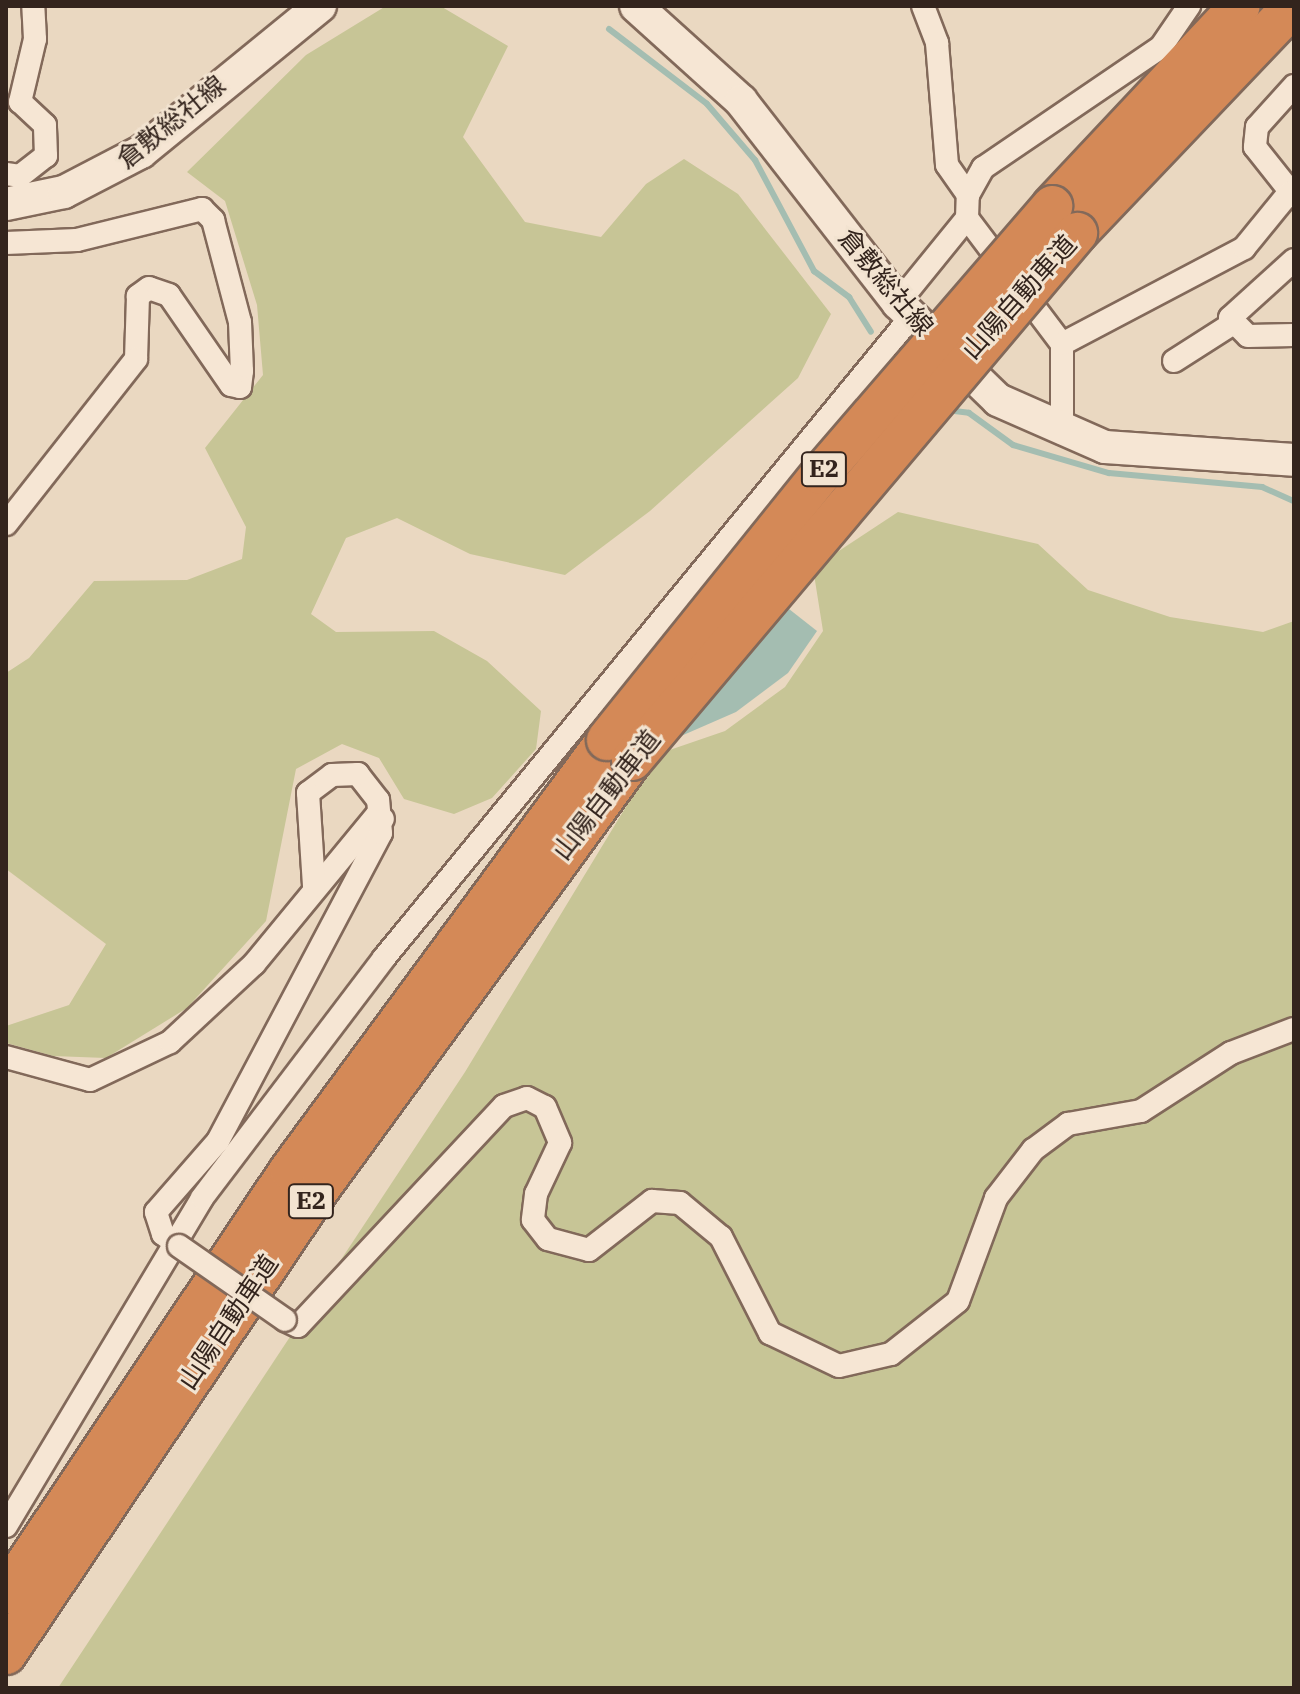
<!DOCTYPE html>
<html>
<head>
<meta charset="utf-8">
<style>
  body { margin:0 }
  #map { position:relative; width:1300px; height:1694px; overflow:hidden; background:#ead8c1; font-family:"IBM Plex Serif","Noto Sans JP",serif }
  div>[style] { position:absolute }
  .green>* { inset:0; background:#c7c596 }
  .water>* { inset:0; background:#a4bdb1 }
  .stream>* { height:6px; margin:-3px; padding:0 3px; transform-origin:3px; border-radius:3px; background:#a4bdb1 }
  .roads { filter:drop-shadow(2px 0 #82695a) drop-shadow(-2px 0 #82695a) drop-shadow(0 2px #82695a) drop-shadow(0 -2px #82695a) }
  .street>* { height:22px; margin:-11px; padding:0 11px; transform-origin:11px; border-radius:11px; background:#f6e6d4 }
  .secondary>* { height:32px; margin:-16px; padding:0 16px; transform-origin:16px; border-radius:16px; background:#f6e6d4 }
  .highway>* { height:40px; margin:-20px; padding:0 20px; transform-origin:20px; border-radius:20px; background:#d48957 }
  .bridges { filter:drop-shadow(2px 0 #82695a) drop-shadow(-2px 0 #82695a) drop-shadow(0 2px #82695a) drop-shadow(0 -2px #82695a) }
  .street-bridge>* { height:22px; margin:-11px; padding:0 11px; transform-origin:11px; border-radius:11px; background:#f6e6d4 }
  .highway-bridge>* { height:40px; margin:-20px; padding:0 20px; transform-origin:20px; border-radius:20px; background:#d48957 }
  span { translate:-50% -50%; white-space:nowrap; text-align:center; line-height:1.15; -webkit-text-stroke:6px #f2e3d0; paint-order:stroke }
  .shield-label span { padding:2px 6px; background:#f2e3d0; border:2px solid; border-radius:6px; -webkit-text-stroke-width:0 }
  .shield-label { font-size:24px; color:#33241d; font-weight:700 }
  .street-label { font-size:26px; color:#33241d }
  .frame { position:absolute; inset:0; border:8px solid #33241d; pointer-events:none }
</style>
</head>
<body>
<div id="map">
  <div class="green">
    <i style="clip-path:polygon(386px 6px,442px 7px,508px 46px,463px 137px,525px 222px,601px 237px,646px 184px,684px 159px,738px 194px,831px 314px,798px 378px,650px 511px,565px 575px,470px 554px,397px 518px,346px 538px,311px 614px,336px 632px,434px 631px,487px 661px,541px 711px,536px 749px,492px 798px,454px 814px,404px 799px,379px 758px,342px 744px,296px 769px,266px 921px,187px 1008px,106px 1058px,53px 1056px,6px 1043px,6px 1026px,69px 1005px,106px 944px,6px 869px,6px 673px,29px 658px,94px 581px,187px 580px,242px 559px,246px 527px,205px 448px,263px 375px,257px 305px,225px 201px,187px 172px,306px 55px)"></i>
    <i style="clip-path:polygon(898px 512px,1038px 544px,1088px 590px,1170px 617px,1263px 632px,1294px 621px,1294px 1688px,58px 1688px,465px 1072px,658px 754px,725px 731px,785px 687px,823px 631px,813px 568px)"></i>
  </div>
  <div class="water">
    <i style="clip-path:polygon(723px 557px,817px 631px,788px 673px,736px 712px,681px 736px,600px 710px)"></i>
  </div>
  <div class="stream">
    <i style="left:609px;top:29px;width:123px;rotate:37.4deg"></i>
    <i style="left:707px;top:104px;width:74px;rotate:49.4deg"></i>
    <i style="left:755px;top:160px;width:126px;rotate:62deg"></i>
    <i style="left:814px;top:271px;width:44px;rotate:36.6deg"></i>
    <i style="left:849px;top:297px;width:41px;rotate:57.8deg"></i>
    <i style="left:946px;top:410px;width:23px;rotate:7deg"></i>
    <i style="left:969px;top:413px;width:54px;rotate:36deg"></i>
    <i style="left:1013px;top:445px;width:100px;rotate:16.3deg"></i>
    <i style="left:1109px;top:473px;width:154px;rotate:5.2deg"></i>
    <i style="left:1262px;top:487px;width:35px;rotate:24deg"></i>
  </div>
  <div class="roads">
    <div class="street">
      <i style="left:923px;top:6px;width:40px;rotate:69deg"></i>
      <i style="left:937px;top:43px;width:122px;rotate:85.3deg"></i>
      <i style="left:947px;top:165px;width:37px;rotate:55deg"></i>
      <i style="left:1294px;top:86px;width:55px;rotate:132.1deg"></i>
      <i style="left:1257px;top:127px;width:20px;rotate:96deg"></i>
      <i style="left:1255px;top:147px;width:63px;rotate:51.5deg"></i>
      <i style="left:6px;top:174px;width:14px;rotate:8deg"></i>
      <i style="left:20px;top:176px;width:33px;rotate:-38deg"></i>
      <i style="left:46px;top:156px;width:31px;rotate:-92deg"></i>
      <i style="left:45px;top:125px;width:34px;rotate:-137deg"></i>
      <i style="left:20px;top:102px;width:65px;rotate:-76.6deg"></i>
      <i style="left:35px;top:39px;width:33px;rotate:-93deg"></i>
      <i style="left:967px;top:218px;width:158px;rotate:53deg"></i>
      <i style="left:1062px;top:344px;width:89px;rotate:90deg"></i>
      <i style="left:6px;top:243px;width:71px;rotate:-2.4deg"></i>
      <i style="left:77px;top:240px;width:129px;rotate:-13.9deg"></i>
      <i style="left:202px;top:209px;width:16px;rotate:45deg"></i>
      <i style="left:213px;top:220px;width:106px;rotate:75.2deg"></i>
      <i style="left:240px;top:322px;width:49px;rotate:87.7deg"></i>
      <i style="left:242px;top:371px;width:16px;rotate:97deg"></i>
      <i style="left:240px;top:387px;width:9px;rotate:-167deg"></i>
      <i style="left:231px;top:385px;width:109px;rotate:-124.6deg"></i>
      <i style="left:169px;top:295px;width:21px;rotate:-161deg"></i>
      <i style="left:149px;top:288px;width:14px;rotate:144deg"></i>
      <i style="left:138px;top:296px;width:63px;rotate:91.8deg"></i>
      <i style="left:136px;top:359px;width:210px;rotate:128.2deg"></i>
      <i style="left:1294px;top:260px;width:86px;rotate:137.8deg"></i>
      <i style="left:1230px;top:318px;width:25px;rotate:45deg"></i>
      <i style="left:1248px;top:336px;width:46px;rotate:-1.2deg"></i>
      <i style="left:898px;top:303px;width:109px;rotate:-50.9deg"></i>
      <i style="left:967px;top:218px;width:23px;rotate:-88deg"></i>
      <i style="left:968px;top:195px;width:31px;rotate:-61deg"></i>
      <i style="left:983px;top:168px;width:215px;rotate:-34.2deg"></i>
      <i style="left:1161px;top:47px;width:50px;rotate:-55.7deg"></i>
      <i style="left:1062px;top:344px;width:206px;rotate:-27.8deg"></i>
      <i style="left:1244px;top:248px;width:70px;rotate:-50.8deg"></i>
      <i style="left:1174px;top:361px;width:72px;rotate:-32.6deg"></i>
      <i style="left:6px;top:1057px;width:87px;rotate:15.3deg"></i>
      <i style="left:90px;top:1080px;width:89px;rotate:-25.4deg"></i>
      <i style="left:170px;top:1042px;width:115px;rotate:-42.9deg"></i>
      <i style="left:254px;top:964px;width:193px;rotate:-50.5deg"></i>
      <i style="left:377px;top:815px;width:7px;rotate:34deg"></i>
      <i style="left:179px;top:1246px;width:20px;rotate:-143deg"></i>
      <i style="left:163px;top:1234px;width:23px;rotate:-108deg"></i>
      <i style="left:156px;top:1212px;width:94px;rotate:-48.9deg"></i>
      <i style="left:218px;top:1141px;width:348px;rotate:-62.1deg"></i>
      <i style="left:381px;top:833px;width:33px;rotate:-95deg"></i>
      <i style="left:378px;top:800px;width:33px;rotate:-128deg"></i>
      <i style="left:358px;top:774px;width:26px;rotate:178deg"></i>
      <i style="left:332px;top:775px;width:30px;rotate:143deg"></i>
      <i style="left:308px;top:793px;width:93px;rotate:86.3deg"></i>
      <i style="left:285px;top:1320px;width:14px;rotate:25deg"></i>
      <i style="left:298px;top:1326px;width:301px;rotate:-46.9deg"></i>
      <i style="left:504px;top:1106px;width:24px;rotate:-19deg"></i>
      <i style="left:527px;top:1098px;width:20px;rotate:27deg"></i>
      <i style="left:545px;top:1107px;width:39px;rotate:67deg"></i>
      <i style="left:560px;top:1143px;width:56px;rotate:115.2deg"></i>
      <i style="left:536px;top:1194px;width:26px;rotate:97deg"></i>
      <i style="left:533px;top:1220px;width:24px;rotate:52deg"></i>
      <i style="left:548px;top:1239px;width:42px;rotate:15deg"></i>
      <i style="left:589px;top:1250px;width:80px;rotate:-37.9deg"></i>
      <i style="left:652px;top:1201px;width:28px;rotate:4deg"></i>
      <i style="left:680px;top:1203px;width:53px;rotate:39.7deg"></i>
      <i style="left:721px;top:1237px;width:108px;rotate:63deg"></i>
      <i style="left:770px;top:1333px;width:76px;rotate:25.6deg"></i>
      <i style="left:839px;top:1366px;width:53px;rotate:-13deg"></i>
      <i style="left:891px;top:1354px;width:85px;rotate:-38.3deg"></i>
      <i style="left:958px;top:1301px;width:110px;rotate:-69.7deg"></i>
      <i style="left:996px;top:1198px;width:61px;rotate:-52.4deg"></i>
      <i style="left:1033px;top:1150px;width:44px;rotate:-36.6deg"></i>
      <i style="left:1068px;top:1124px;width:74px;rotate:-10.1deg"></i>
      <i style="left:1141px;top:1111px;width:107px;rotate:-32.8deg"></i>
      <i style="left:1231px;top:1053px;width:67px;rotate:-20.9deg"></i>
      <i style="left:6px;top:1526px;width:382px;rotate:-59.1deg"></i>
      <i style="left:202px;top:1198px;width:301px;rotate:-52.8deg"></i>
      <i style="left:384px;top:958px;width:830px;rotate:-50.57deg"></i>
    </div>
    <div class="secondary">
      <i style="left:636px;top:6px;width:142px;rotate:42.1deg"></i>
      <i style="left:741px;top:101px;width:256px;rotate:52.1deg"></i>
      <i style="left:898px;top:303px;width:139px;rotate:44.1deg"></i>
      <i style="left:998px;top:400px;width:117px;rotate:23.7deg"></i>
      <i style="left:1105px;top:447px;width:189px;rotate:3.9deg"></i>
      <i style="left:6px;top:204px;width:59px;rotate:-11.7deg"></i>
      <i style="left:64px;top:192px;width:87px;rotate:-27.5deg"></i>
      <i style="left:141px;top:152px;width:231px;rotate:-39.2deg"></i>
    </div>
    <div class="highway">
      <i style="left:1052px;top:206px;width:274px;rotate:-46.8deg"></i>
      <i style="left:1077px;top:233px;width:313px;rotate:-46.4deg"></i>
      <i style="left:6px;top:1594px;width:510px;rotate:-56.19deg"></i>
      <i style="left:290px;top:1170px;width:534px;rotate:-53.6deg"></i>
      <i style="left:6px;top:1654px;width:561px;rotate:-56.05deg"></i>
      <i style="left:319px;top:1189px;width:531px;rotate:-53.89deg"></i>
    </div>
  </div>
  <div class="bridges">
    <div class="street-bridge">
      <i style="left:179px;top:1246px;width:129px;rotate:34.9deg"></i>
    </div>
    <div class="highway-bridge">
      <i style="left:607px;top:740px;width:341px;rotate:-51.2deg"></i>
      <i style="left:821px;top:474px;width:354px;rotate:-49.2deg"></i>
      <i style="left:632px;top:760px;width:690px;rotate:-49.82deg"></i>
    </div>
  </div>
  <div class="shield-label">
    <span style="left:824px;top:469px">E2</span>
    <span style="left:311px;top:1201px">E2</span>
  </div>
  <div class="street-label">
    <span style="left:171px;top:122px;rotate:-39deg">倉敷総社線</span>
    <span style="left:886px;top:282px;rotate:50deg">倉敷総社線</span>
    <span style="left:1019px;top:297px;rotate:-48deg">山陽自動車道</span>
    <span style="left:606px;top:795px;rotate:-52deg">山陽自動車道</span>
    <span style="left:228px;top:1322px;rotate:-56deg">山陽自動車道</span>
  </div>
  <div class="frame"></div>
</div>
</body>
</html>
